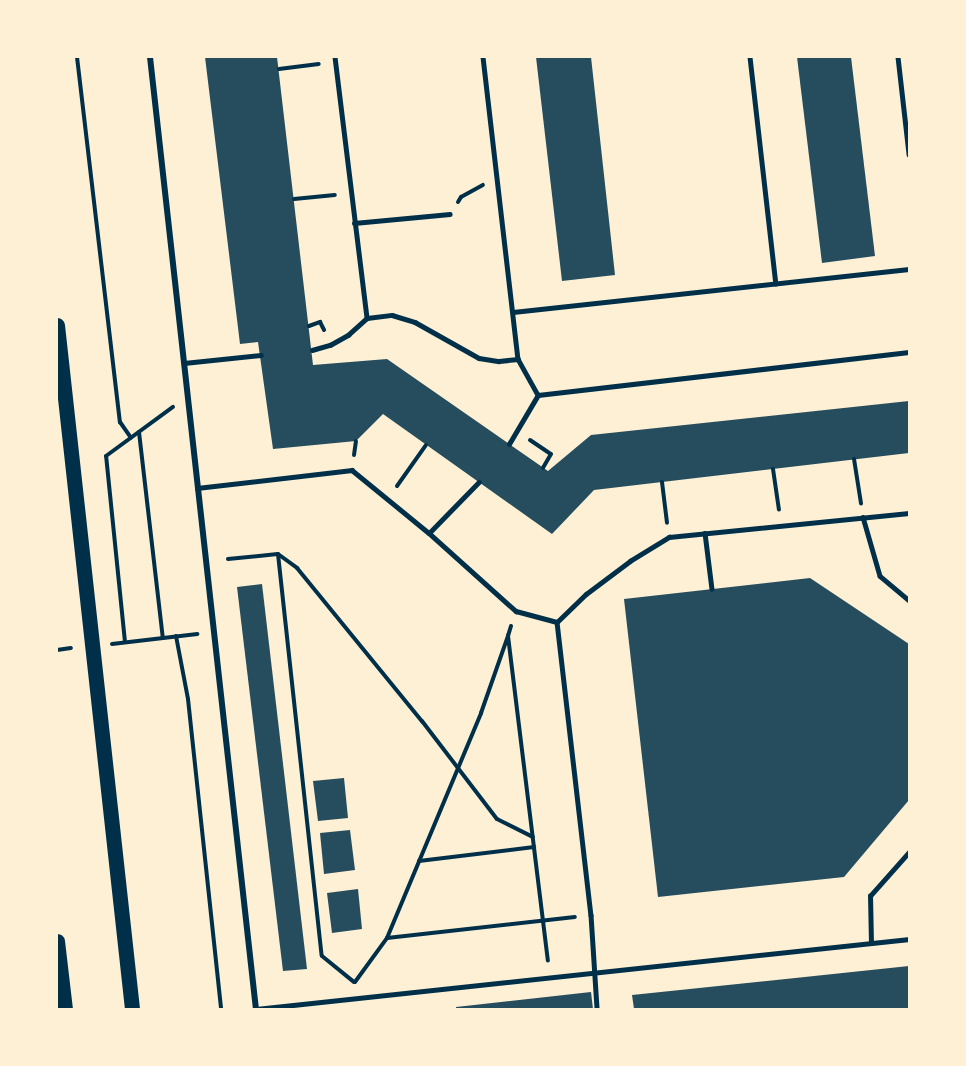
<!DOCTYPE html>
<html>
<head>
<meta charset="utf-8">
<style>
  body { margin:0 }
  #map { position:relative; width:966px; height:1066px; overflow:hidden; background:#fdf0d5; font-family:Mulish,sans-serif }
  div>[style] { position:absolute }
  .building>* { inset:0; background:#264d5e }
  .path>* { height:4px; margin:-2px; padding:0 2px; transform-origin:2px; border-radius:2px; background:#003049 }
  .service>* { height:4.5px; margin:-2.25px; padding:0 2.25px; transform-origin:2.25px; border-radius:2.25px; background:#003049 }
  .minor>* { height:6px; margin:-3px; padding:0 3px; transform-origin:3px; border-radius:3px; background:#003049 }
  .primary>* { height:15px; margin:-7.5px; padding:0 7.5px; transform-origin:7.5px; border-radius:7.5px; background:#003049 }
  span { translate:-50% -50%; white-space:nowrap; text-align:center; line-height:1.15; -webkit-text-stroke:5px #fdf0d5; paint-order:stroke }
  .frame { position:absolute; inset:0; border:58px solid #fdf0d5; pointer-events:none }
</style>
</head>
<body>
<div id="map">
  <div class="building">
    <i style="clip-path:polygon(205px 57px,277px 57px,313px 365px,387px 359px,548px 471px,591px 435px,909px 401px,909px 453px,594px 490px,552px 534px,383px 414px,356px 441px,273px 449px,258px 342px,240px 344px)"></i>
    <i style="clip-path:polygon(536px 57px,591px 57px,615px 275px,562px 281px)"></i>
    <i style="clip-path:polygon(797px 57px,851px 57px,875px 256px,822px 263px)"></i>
    <i style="clip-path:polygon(810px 578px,909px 644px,909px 800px,844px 877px,658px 897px,624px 599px)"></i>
    <i style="clip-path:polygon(262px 584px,307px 969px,283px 971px,237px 587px)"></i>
    <i style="clip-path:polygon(344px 778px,348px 818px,318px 821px,313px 781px)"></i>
    <i style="clip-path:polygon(350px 830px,355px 870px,324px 874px,320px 833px)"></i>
    <i style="clip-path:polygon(358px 889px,362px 929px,332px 933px,327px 893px)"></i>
    <i style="clip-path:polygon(909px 966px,909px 1009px,634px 1009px,632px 995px)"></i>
    <i style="clip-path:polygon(591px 992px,593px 1009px,456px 1009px,456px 1007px)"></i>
  </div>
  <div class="path">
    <i style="left:77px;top:57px;width:368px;rotate:83.3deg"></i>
    <i style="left:120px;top:422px;width:19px;rotate:55deg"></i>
    <i style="left:279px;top:69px;width:40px;rotate:-7.1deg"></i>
    <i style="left:294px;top:199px;width:41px;rotate:-5.6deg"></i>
    <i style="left:458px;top:202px;width:6px;rotate:-59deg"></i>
    <i style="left:461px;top:197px;width:25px;rotate:-29deg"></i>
    <i style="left:309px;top:326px;width:12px;rotate:-20deg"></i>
    <i style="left:320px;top:322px;width:9px;rotate:63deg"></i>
    <i style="left:139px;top:432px;width:207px;rotate:83.4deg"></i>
    <i style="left:530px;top:440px;width:25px;rotate:34deg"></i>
    <i style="left:551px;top:454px;width:16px;rotate:120deg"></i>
    <i style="left:354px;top:455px;width:14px;rotate:-82deg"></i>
    <i style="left:854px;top:459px;width:45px;rotate:81deg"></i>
    <i style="left:773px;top:469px;width:41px;rotate:81.7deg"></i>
    <i style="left:662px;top:482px;width:41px;rotate:83deg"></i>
    <i style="left:397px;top:486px;width:50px;rotate:-54.7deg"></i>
    <i style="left:278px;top:554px;width:404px;rotate:83.8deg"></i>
    <i style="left:322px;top:956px;width:41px;rotate:39.1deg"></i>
    <i style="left:228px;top:559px;width:50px;rotate:-5.7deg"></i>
    <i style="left:278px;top:554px;width:24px;rotate:36deg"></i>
    <i style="left:297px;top:568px;width:198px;rotate:50.8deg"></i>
    <i style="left:422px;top:721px;width:123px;rotate:52.6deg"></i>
    <i style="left:497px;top:819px;width:40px;rotate:26.6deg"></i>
    <i style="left:511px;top:626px;width:10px;rotate:107deg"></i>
    <i style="left:508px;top:636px;width:327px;rotate:83deg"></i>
    <i style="left:176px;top:636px;width:64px;rotate:79.2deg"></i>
    <i style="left:188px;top:699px;width:312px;rotate:83.9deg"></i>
    <i style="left:125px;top:642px;width:187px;rotate:-95.8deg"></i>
    <i style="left:106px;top:456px;width:83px;rotate:-36.2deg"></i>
    <i style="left:112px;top:644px;width:86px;rotate:-6.7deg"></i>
    <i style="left:57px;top:650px;width:14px;rotate:-8deg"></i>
    <i style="left:419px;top:861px;width:116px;rotate:-6.9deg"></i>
    <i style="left:387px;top:938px;width:189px;rotate:-6.4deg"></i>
    <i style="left:355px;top:982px;width:54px;rotate:-54deg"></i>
    <i style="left:387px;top:938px;width:244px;rotate:-67.3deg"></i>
    <i style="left:481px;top:713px;width:82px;rotate:-70.7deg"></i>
  </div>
  <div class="service">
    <i style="left:335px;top:57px;width:263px;rotate:83deg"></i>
    <i style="left:483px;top:57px;width:304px;rotate:83.4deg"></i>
    <i style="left:518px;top:359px;width:41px;rotate:60.9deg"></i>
    <i style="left:750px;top:57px;width:228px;rotate:83.5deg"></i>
    <i style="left:898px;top:57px;width:98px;rotate:83.5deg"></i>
    <i style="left:354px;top:223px;width:96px;rotate:-5.4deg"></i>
    <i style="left:513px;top:312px;width:398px;rotate:-6.2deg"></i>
    <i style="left:312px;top:350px;width:19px;rotate:-16deg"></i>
    <i style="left:330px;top:345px;width:21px;rotate:-29deg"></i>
    <i style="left:348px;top:335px;width:25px;rotate:-42deg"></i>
    <i style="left:367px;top:318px;width:25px;rotate:-7deg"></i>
    <i style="left:392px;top:315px;width:24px;rotate:17deg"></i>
    <i style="left:415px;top:322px;width:73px;rotate:29.4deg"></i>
    <i style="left:479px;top:358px;width:20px;rotate:9deg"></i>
    <i style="left:499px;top:361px;width:19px;rotate:-6deg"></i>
    <i style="left:184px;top:363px;width:77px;rotate:-5.9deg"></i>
    <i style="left:538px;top:395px;width:373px;rotate:-6.6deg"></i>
    <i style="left:509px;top:444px;width:57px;rotate:-59.4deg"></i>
    <i style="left:197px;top:488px;width:156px;rotate:-6.6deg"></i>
    <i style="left:352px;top:470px;width:99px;rotate:39.3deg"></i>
    <i style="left:429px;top:533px;width:117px;rotate:41.9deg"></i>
    <i style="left:516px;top:611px;width:42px;rotate:15deg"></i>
    <i style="left:557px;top:622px;width:40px;rotate:-44deg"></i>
    <i style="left:586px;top:594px;width:55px;rotate:-36.9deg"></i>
    <i style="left:630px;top:561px;width:46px;rotate:-31.6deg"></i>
    <i style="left:669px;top:537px;width:241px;rotate:-5.7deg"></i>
    <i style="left:863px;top:517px;width:61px;rotate:73.9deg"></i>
    <i style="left:880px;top:576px;width:38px;rotate:40deg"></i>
    <i style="left:429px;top:533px;width:71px;rotate:-45.6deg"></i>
    <i style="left:705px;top:533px;width:56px;rotate:82.9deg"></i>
    <i style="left:557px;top:622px;width:295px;rotate:83.4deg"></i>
    <i style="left:591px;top:915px;width:94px;rotate:86.3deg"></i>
    <i style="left:871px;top:943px;width:47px;rotate:-91.2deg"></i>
    <i style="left:870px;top:896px;width:59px;rotate:-48.4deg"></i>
    <i style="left:256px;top:1009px;width:657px;rotate:-6.12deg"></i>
  </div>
  <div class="minor">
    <i style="left:150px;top:57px;width:958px;rotate:83.65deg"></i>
  </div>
  <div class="primary">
    <i style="left:57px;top:325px;width:688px;rotate:83.74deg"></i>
    <i style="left:57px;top:941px;width:68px;rotate:83.3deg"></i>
  </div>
  <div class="frame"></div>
</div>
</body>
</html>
